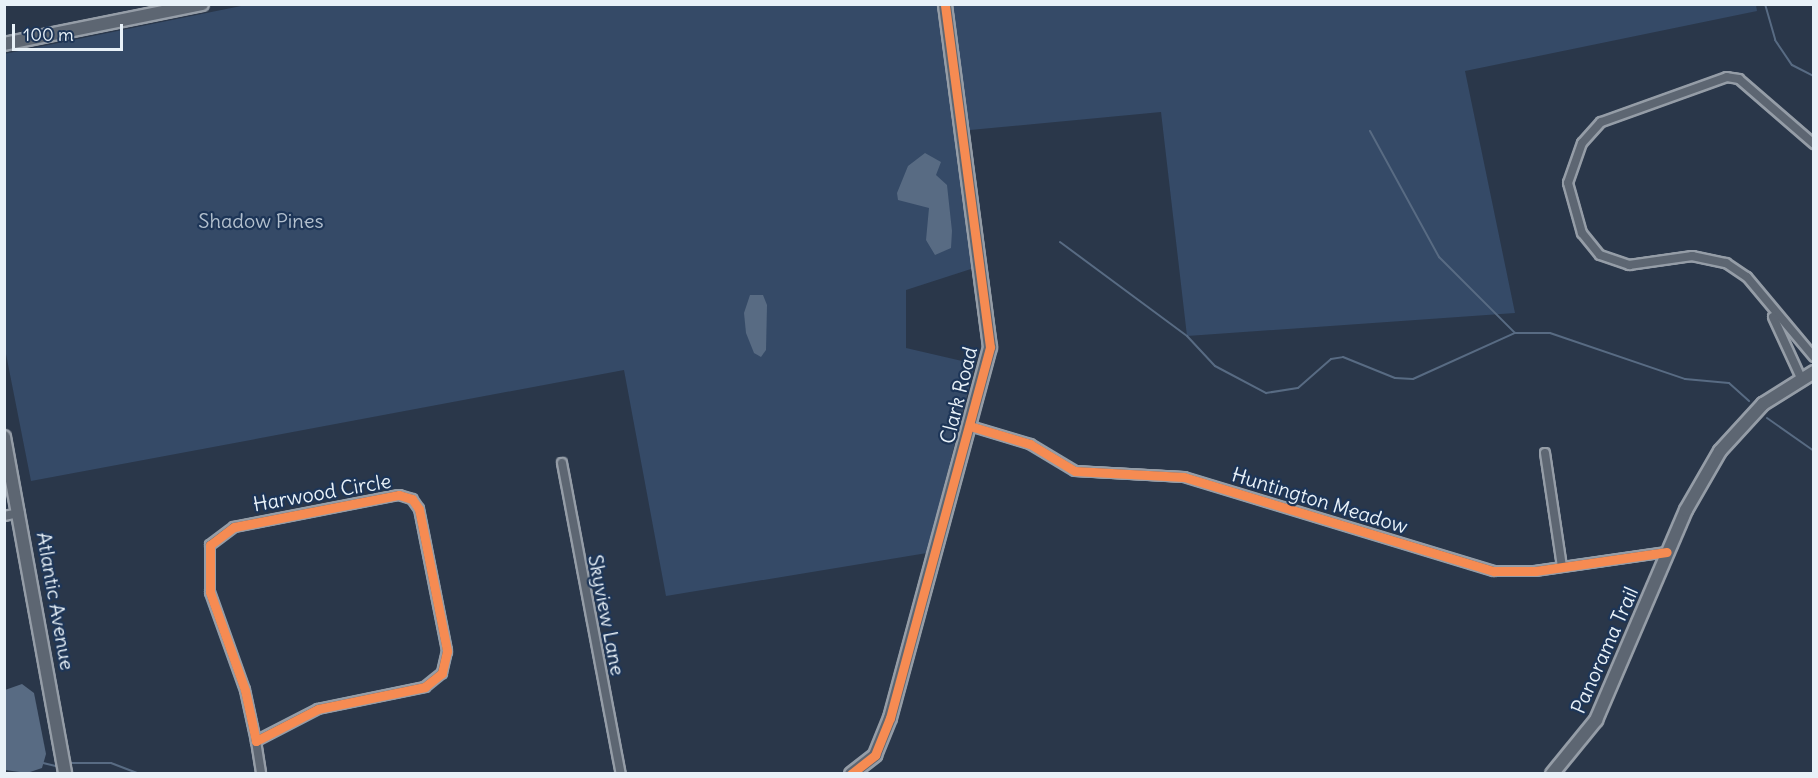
<!DOCTYPE html>
<html>
<head>
<meta charset="utf-8">
<style>
  body { margin:0 }
  #map { position:relative; width:1818px; height:778px; overflow:hidden; background:#2a374a; font-family:Delius,sans-serif }
  div>[style] { position:absolute }
  .green>* { inset:0; background:#354a67 }
  .water>* { inset:0; background:#586b83 }
  .stream>* { height:2px; margin:-1px; padding:0 1px; transform-origin:1px; border-radius:1px; background:#586b83 }
  .roads { filter:drop-shadow(2px 0 #959da7) drop-shadow(-2px 0 #959da7) drop-shadow(0 2px #959da7) drop-shadow(0 -2px #959da7) }
  .street>* { height:8px; margin:-4px; padding:0 4px; transform-origin:4px; border-radius:4px; background:#5d6672 }
  .secondary>* { height:12px; margin:-6px; padding:0 6px; transform-origin:6px; border-radius:6px; background:#5d6672 }
  .cycleway>* { height:9px; margin:-4.5px; padding:0 4.5px; transform-origin:4.5px; border-radius:4.5px; background:#f68b52 }
  span { translate:-50% -50%; white-space:nowrap; text-align:center; line-height:1.15; -webkit-text-stroke:4.5px #1d3557; paint-order:stroke }
  .park-label { font-size:20px; color:#b3c0ce }
  .street-label { font-size:20px; color:#e8f1f8 }
  .frame { position:absolute; inset:0; border:6px solid #e8f1f8; pointer-events:none }
  .scale { position:absolute; left:12px; top:24px; width:111px; height:27px; box-sizing:border-box; border:3px solid #e8f1f8; border-top:0; padding-left:8px; font-size:18px; line-height:21px; white-space:nowrap; color:#e8f1f8; -webkit-text-stroke:4px #1d3557; paint-order:stroke }
</style>
</head>
<body>
<div id="map">
  <div class="green">
    <i style="clip-path:polygon(246px 5px,938px 5px,974px 268px,906px 290px,906px 348px,975px 364px,927px 553px,666px 596px,624px 370px,31px 481px,5px 349px,4px 54px)"></i>
    <i style="clip-path:polygon(1756px 5px,1757px 11px,1465px 71px,1515px 313px,1187px 336px,1161px 112px,970px 130px,951px 5px)"></i>
  </div>
  <div class="water">
    <i style="clip-path:polygon(925px 153px,941px 162px,936px 175px,947px 185px,952px 231px,951px 248px,935px 255px,926px 240px,929px 208px,898px 200px,897px 193px,908px 166px)"></i>
    <i style="clip-path:polygon(750px 295px,763px 295px,767px 305px,766px 350px,761px 357px,754px 353px,746px 333px,744px 313px)"></i>
    <i style="clip-path:polygon(22px 684px,34px 693px,46px 754px,42px 768px,27px 773px,5px 770px,5px 690px)"></i>
  </div>
  <div class="stream">
    <i style="left:1765px;top:4px;width:37px;rotate:74deg"></i>
    <i style="left:1775px;top:40px;width:30px;rotate:56deg"></i>
    <i style="left:1792px;top:65px;width:25px;rotate:27deg"></i>
    <i style="left:1370px;top:131px;width:144px;rotate:61.3deg"></i>
    <i style="left:1439px;top:257px;width:107px;rotate:45deg"></i>
    <i style="left:1060px;top:242px;width:158px;rotate:36.5deg"></i>
    <i style="left:1187px;top:336px;width:41px;rotate:47deg"></i>
    <i style="left:1215px;top:366px;width:58px;rotate:27.9deg"></i>
    <i style="left:1266px;top:393px;width:32px;rotate:-9deg"></i>
    <i style="left:1298px;top:388px;width:44px;rotate:-41.3deg"></i>
    <i style="left:1331px;top:359px;width:12px;rotate:-9deg"></i>
    <i style="left:1343px;top:357px;width:56px;rotate:22deg"></i>
    <i style="left:1395px;top:378px;width:18px;rotate:3deg"></i>
    <i style="left:1413px;top:379px;width:112px;rotate:-24.3deg"></i>
    <i style="left:1515px;top:333px;width:35px"></i>
    <i style="left:1550px;top:333px;width:143px;rotate:18.8deg"></i>
    <i style="left:1685px;top:379px;width:44px;rotate:5.2deg"></i>
    <i style="left:1729px;top:383px;width:27px;rotate:42deg"></i>
    <i style="left:1767px;top:418px;width:57px;rotate:35.1deg"></i>
    <i style="left:43px;top:763px;width:13px;rotate:13deg"></i>
    <i style="left:67px;top:763px;width:44px"></i>
    <i style="left:111px;top:763px;width:30px;rotate:21deg"></i>
  </div>
  <div class="roads">
    <div class="street">
      <i style="left:1814px;top:144px;width:99px;rotate:-139.1deg"></i>
      <i style="left:1739px;top:79px;width:12px;rotate:-171deg"></i>
      <i style="left:1727px;top:77px;width:134px;rotate:160.3deg"></i>
      <i style="left:1601px;top:122px;width:28px;rotate:132deg"></i>
      <i style="left:1582px;top:143px;width:42px;rotate:109.3deg"></i>
      <i style="left:1568px;top:183px;width:52px;rotate:74.4deg"></i>
      <i style="left:1582px;top:233px;width:28px;rotate:51deg"></i>
      <i style="left:1600px;top:255px;width:31px;rotate:19deg"></i>
      <i style="left:1629px;top:265px;width:64px;rotate:-8.1deg"></i>
      <i style="left:1692px;top:256px;width:35px;rotate:12deg"></i>
      <i style="left:1726px;top:263px;width:25px;rotate:34deg"></i>
      <i style="left:1747px;top:277px;width:104px;rotate:50.1deg"></i>
      <i style="left:1773px;top:317px;width:67px;rotate:65.3deg"></i>
      <i style="left:970px;top:426px;width:63px;rotate:16.7deg"></i>
      <i style="left:1030px;top:444px;width:52px;rotate:31deg"></i>
      <i style="left:1075px;top:471px;width:109px;rotate:3.2deg"></i>
      <i style="left:1184px;top:477px;width:324px;rotate:16.9deg"></i>
      <i style="left:1494px;top:571px;width:41px"></i>
      <i style="left:1535px;top:571px;width:133px;rotate:-8.2deg"></i>
      <i style="left:1545px;top:453px;width:115px;rotate:81.5deg"></i>
      <i style="left:562px;top:463px;width:317px;rotate:79.3deg"></i>
      <i style="left:399px;top:495px;width:14px;rotate:17deg"></i>
      <i style="left:412px;top:499px;width:12px;rotate:55deg"></i>
      <i style="left:419px;top:509px;width:145px;rotate:78.8deg"></i>
      <i style="left:447px;top:651px;width:23px;rotate:103deg"></i>
      <i style="left:442px;top:673px;width:22px;rotate:141deg"></i>
      <i style="left:425px;top:687px;width:109px;rotate:168.4deg"></i>
      <i style="left:318px;top:709px;width:70px;rotate:152.7deg"></i>
      <i style="left:256px;top:741px;width:52px;rotate:-102.2deg"></i>
      <i style="left:245px;top:690px;width:104px;rotate:-109.7deg"></i>
      <i style="left:210px;top:592px;width:47px;rotate:-90deg"></i>
      <i style="left:210px;top:545px;width:30px;rotate:-37deg"></i>
      <i style="left:234px;top:527px;width:168px;rotate:-11deg"></i>
      <i style="left:4px;top:516px;width:16px;rotate:-11deg"></i>
      <i style="left:256px;top:741px;width:33px;rotate:81deg"></i>
    </div>
    <div class="secondary">
      <i style="left:4px;top:44px;width:202px;rotate:-11.4deg"></i>
      <i style="left:4px;top:437px;width:342px;rotate:79.7deg"></i>
      <i style="left:851px;top:774px;width:31px;rotate:-38deg"></i>
      <i style="left:875px;top:755px;width:40px;rotate:-68deg"></i>
      <i style="left:890px;top:718px;width:384px;rotate:-74.9deg"></i>
      <i style="left:990px;top:347px;width:346px;rotate:-97.5deg"></i>
      <i style="left:1552px;top:774px;width:70px;rotate:-50.8deg"></i>
      <i style="left:1596px;top:720px;width:228px;rotate:-66.8deg"></i>
      <i style="left:1686px;top:510px;width:68px;rotate:-60deg"></i>
      <i style="left:1720px;top:451px;width:64px;rotate:-47.5deg"></i>
      <i style="left:1763px;top:404px;width:60px;rotate:-32.1deg"></i>
    </div>
  </div>
  <div class="cycleway">
    <i style="left:970px;top:426px;width:63px;rotate:16.7deg"></i>
    <i style="left:1030px;top:444px;width:52px;rotate:31deg"></i>
    <i style="left:1075px;top:471px;width:109px;rotate:3.2deg"></i>
    <i style="left:1184px;top:477px;width:324px;rotate:16.9deg"></i>
    <i style="left:1494px;top:571px;width:41px"></i>
    <i style="left:1535px;top:571px;width:133px;rotate:-8.2deg"></i>
    <i style="left:399px;top:495px;width:14px;rotate:17deg"></i>
    <i style="left:412px;top:499px;width:12px;rotate:55deg"></i>
    <i style="left:419px;top:509px;width:145px;rotate:78.8deg"></i>
    <i style="left:447px;top:651px;width:23px;rotate:103deg"></i>
    <i style="left:442px;top:673px;width:22px;rotate:141deg"></i>
    <i style="left:425px;top:687px;width:109px;rotate:168.4deg"></i>
    <i style="left:318px;top:709px;width:70px;rotate:152.7deg"></i>
    <i style="left:256px;top:741px;width:52px;rotate:-102.2deg"></i>
    <i style="left:245px;top:690px;width:104px;rotate:-109.7deg"></i>
    <i style="left:210px;top:592px;width:47px;rotate:-90deg"></i>
    <i style="left:210px;top:545px;width:30px;rotate:-37deg"></i>
    <i style="left:234px;top:527px;width:168px;rotate:-11deg"></i>
    <i style="left:851px;top:774px;width:31px;rotate:-38deg"></i>
    <i style="left:875px;top:755px;width:40px;rotate:-68deg"></i>
    <i style="left:890px;top:718px;width:384px;rotate:-74.9deg"></i>
    <i style="left:990px;top:347px;width:346px;rotate:-97.5deg"></i>
  </div>
  <div class="park-label">
    <span style="left:261px;top:220px">Shadow Pines</span>
  </div>
  <div class="street-label">
    <span style="left:958px;top:395px;rotate:-76deg">Clark Road</span>
    <span style="left:322px;top:492px;rotate:-10deg">Harwood Circle</span>
    <span style="left:1320px;top:500px;rotate:17deg">Huntington Meadow</span>
    <span style="left:56px;top:601px;rotate:80deg">Atlantic Avenue</span>
    <span style="left:607px;top:615px;rotate:79deg">Skyview Lane</span>
    <span style="left:1604px;top:650px;rotate:-66deg">Panorama Trail</span>
  </div>
  <div class="frame"></div>
  <div class="scale">100 m</div>
</div>
</body>
</html>
